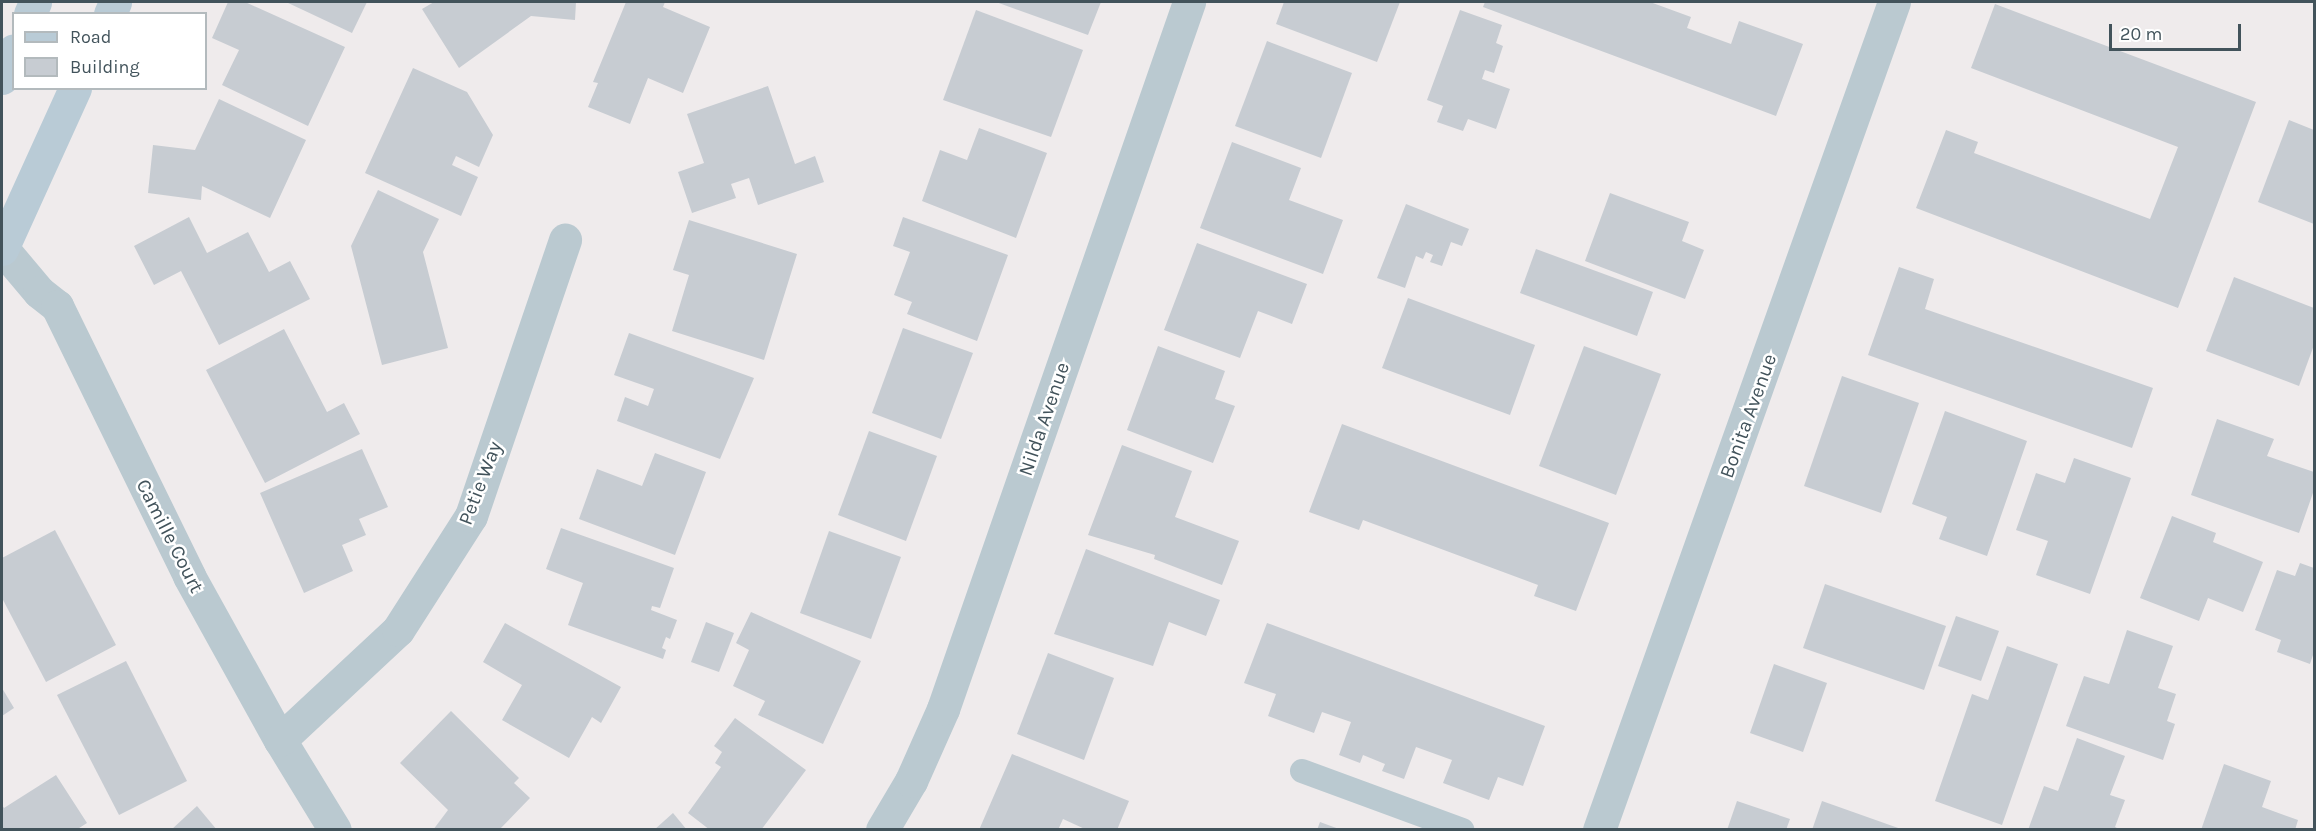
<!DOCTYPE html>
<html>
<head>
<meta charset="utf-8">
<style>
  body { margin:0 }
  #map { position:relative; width:2316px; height:831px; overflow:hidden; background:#efebec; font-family:Karla,sans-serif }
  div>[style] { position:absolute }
  .building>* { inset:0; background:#c7ccd2 }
  .lane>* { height:24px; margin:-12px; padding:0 12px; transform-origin:12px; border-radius:12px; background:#bac9d0 }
  .street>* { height:33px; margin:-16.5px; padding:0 16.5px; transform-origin:16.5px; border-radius:16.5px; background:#bac9d0 }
  .secondary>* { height:33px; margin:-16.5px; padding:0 16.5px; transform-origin:16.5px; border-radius:16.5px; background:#b9cbd6 }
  span { translate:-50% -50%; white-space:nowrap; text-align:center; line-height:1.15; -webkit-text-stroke:5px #fff; paint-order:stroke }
  .street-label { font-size:20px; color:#42535b }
  .frame { position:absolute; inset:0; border:3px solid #42535b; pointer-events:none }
  .legend { position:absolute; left:12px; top:12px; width:195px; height:78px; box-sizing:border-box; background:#fff; border:2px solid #b3babd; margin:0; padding:8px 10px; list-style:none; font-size:18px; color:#42535b }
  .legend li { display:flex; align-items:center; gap:12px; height:30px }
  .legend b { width:30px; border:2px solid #b3babd }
  .scale { position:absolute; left:2109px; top:24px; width:132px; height:27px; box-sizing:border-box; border:3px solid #42535b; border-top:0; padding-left:8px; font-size:18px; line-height:21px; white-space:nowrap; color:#42535b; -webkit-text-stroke:4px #fff; paint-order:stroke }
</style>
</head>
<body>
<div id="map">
  <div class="building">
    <i style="clip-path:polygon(228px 2px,245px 2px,345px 47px,308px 126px,222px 85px,239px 50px,212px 38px)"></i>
    <i style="clip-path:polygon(286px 2px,367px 2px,352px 33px)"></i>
    <i style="clip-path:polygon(434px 2px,576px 2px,575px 20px,531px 16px,459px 68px,422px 9px)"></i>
    <i style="clip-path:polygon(626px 2px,665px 2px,663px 7px,710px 27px,683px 93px,648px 78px,630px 124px,588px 107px,598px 83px,593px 82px)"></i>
    <i style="clip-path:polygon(996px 2px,1101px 2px,1088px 35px)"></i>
    <i style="clip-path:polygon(1284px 2px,1400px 2px,1377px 62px,1276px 24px)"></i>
    <i style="clip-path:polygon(1485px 2px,1650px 2px,1691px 17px,1687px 28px,1731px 44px,1739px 21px,1803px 44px,1776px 116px,1483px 7px)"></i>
    <i style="clip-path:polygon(1995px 4px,2256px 102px,2178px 308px,1916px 208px,1946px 130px,1978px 142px,1974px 153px,2150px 219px,2178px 147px,1971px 68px)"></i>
    <i style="clip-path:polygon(976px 10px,1083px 50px,1051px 137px,943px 100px)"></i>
    <i style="clip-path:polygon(1460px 10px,1502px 25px,1496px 43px,1503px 46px,1494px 73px,1485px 70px,1482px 79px,1510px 89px,1496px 129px,1468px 119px,1463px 131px,1437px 122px,1443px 106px,1427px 100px)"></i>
    <i style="clip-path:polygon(1267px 41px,1352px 73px,1321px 158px,1235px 126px)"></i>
    <i style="clip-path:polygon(413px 68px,467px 92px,493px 135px,479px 167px,456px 156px,452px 165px,478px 177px,461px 216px,365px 173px)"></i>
    <i style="clip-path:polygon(768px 86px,795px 164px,815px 156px,824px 182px,758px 205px,749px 178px,731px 184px,736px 198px,692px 213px,678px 172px,704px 163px,687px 114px)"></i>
    <i style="clip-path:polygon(219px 99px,306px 140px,270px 218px,202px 186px,201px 200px,148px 193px,153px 145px,195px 150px)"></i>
    <i style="clip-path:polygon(2289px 120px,2314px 130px,2314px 224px,2258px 202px)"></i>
    <i style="clip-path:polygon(979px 128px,1047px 153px,1016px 238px,922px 201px,940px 150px,967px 160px)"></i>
    <i style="clip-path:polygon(1232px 142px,1301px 168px,1289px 200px,1343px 220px,1323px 274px,1200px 228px)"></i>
    <i style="clip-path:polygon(378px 190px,439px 219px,423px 252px,448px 348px,382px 365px,351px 246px)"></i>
    <i style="clip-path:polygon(1610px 193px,1689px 222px,1682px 241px,1704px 250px,1685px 299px,1585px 261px)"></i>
    <i style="clip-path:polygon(1406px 204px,1469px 229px,1462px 246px,1451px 242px,1442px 266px,1430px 262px,1433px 255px,1426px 252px,1423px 259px,1416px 256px,1405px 288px,1377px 278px)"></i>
    <i style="clip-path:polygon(189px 217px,207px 253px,248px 232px,269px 272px,290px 261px,310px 299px,219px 345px,181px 271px,154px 285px,134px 246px)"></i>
    <i style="clip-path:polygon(903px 217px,1008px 255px,977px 341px,907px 314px,912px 302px,894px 295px,910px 252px,893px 246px)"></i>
    <i style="clip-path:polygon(689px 220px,797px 254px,764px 360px,672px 331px,689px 275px,673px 270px)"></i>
    <i style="clip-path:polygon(1197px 243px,1307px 284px,1292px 324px,1258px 311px,1240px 358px,1164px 330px)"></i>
    <i style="clip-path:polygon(1536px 249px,1653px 292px,1637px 336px,1520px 293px)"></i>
    <i style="clip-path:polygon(1899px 267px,1934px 279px,1925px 309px,2153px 388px,2132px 448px,1868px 355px)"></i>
    <i style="clip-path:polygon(2234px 277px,2314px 308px,2314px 345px,2299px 386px,2206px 351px)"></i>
    <i style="clip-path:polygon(1408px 298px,1535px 345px,1510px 415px,1382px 368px)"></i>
    <i style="clip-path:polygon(903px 328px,973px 353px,941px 439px,872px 413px)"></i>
    <i style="clip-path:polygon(284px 329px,327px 412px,344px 403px,360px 434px,265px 483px,206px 370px)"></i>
    <i style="clip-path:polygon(629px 333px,754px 378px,720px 459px,617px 421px,625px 397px,648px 406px,654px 389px,614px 375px)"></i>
    <i style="clip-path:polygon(1158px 346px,1225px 371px,1215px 399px,1235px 406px,1213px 463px,1127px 430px)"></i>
    <i style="clip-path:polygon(1584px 346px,1661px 374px,1616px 495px,1539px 466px)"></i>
    <i style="clip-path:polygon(1842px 376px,1919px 403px,1881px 513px,1804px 486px)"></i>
    <i style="clip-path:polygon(1945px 411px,2027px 441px,1987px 556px,1939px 539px,1947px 517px,1912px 504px)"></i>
    <i style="clip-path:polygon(2217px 419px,2274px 439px,2267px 456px,2314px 472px,2314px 490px,2299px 533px,2191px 495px)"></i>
    <i style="clip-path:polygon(1342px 424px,1609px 523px,1576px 611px,1534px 596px,1538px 585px,1363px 520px,1359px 530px,1309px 512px)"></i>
    <i style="clip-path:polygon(869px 431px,937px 456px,906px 541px,838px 515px)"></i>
    <i style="clip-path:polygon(1122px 445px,1192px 471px,1175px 517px,1239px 541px,1222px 585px,1154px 559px,1155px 555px,1088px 535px)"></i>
    <i style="clip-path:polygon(362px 449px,388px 507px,359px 519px,366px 535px,342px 545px,353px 571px,304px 593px,260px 493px)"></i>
    <i style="clip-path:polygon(655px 453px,706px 472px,675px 555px,579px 519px,597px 469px,642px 486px)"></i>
    <i style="clip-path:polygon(2074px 458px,2131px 478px,2090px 594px,2036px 575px,2048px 541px,2016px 530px,2036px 473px,2065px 483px)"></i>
    <i style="clip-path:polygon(2172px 516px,2216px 533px,2213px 542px,2263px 562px,2243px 612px,2208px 598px,2199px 621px,2140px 598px)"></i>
    <i style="clip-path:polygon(561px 528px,674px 568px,660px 608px,652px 606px,651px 610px,677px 620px,670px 639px,666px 637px,662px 648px,666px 650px,663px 659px,568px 625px,583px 583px,546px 569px)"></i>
    <i style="clip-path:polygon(55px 530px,116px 645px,46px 682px,2px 598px,2px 558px)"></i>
    <i style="clip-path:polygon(829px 531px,901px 557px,871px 639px,800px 613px)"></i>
    <i style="clip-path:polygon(1086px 549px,1220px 600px,1206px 636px,1169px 622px,1153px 666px,1054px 634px)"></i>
    <i style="clip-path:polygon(2300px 563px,2314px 568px,2314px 652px,2310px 664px,2277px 652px,2281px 640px,2255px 630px,2277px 570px,2295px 576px)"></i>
    <i style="clip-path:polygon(1825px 584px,1946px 626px,1924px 690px,1803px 648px)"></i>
    <i style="clip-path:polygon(751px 612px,861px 661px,823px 744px,758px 715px,765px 701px,733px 686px,749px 650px,736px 643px)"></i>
    <i style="clip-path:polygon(1956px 616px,1999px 631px,1981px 681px,1938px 666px)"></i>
    <i style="clip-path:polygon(706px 622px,734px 633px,719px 672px,691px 662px)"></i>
    <i style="clip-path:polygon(505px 623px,621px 687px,601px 723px,592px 717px,569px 758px,502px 720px,522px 685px,483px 662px)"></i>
    <i style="clip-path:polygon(1267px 623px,1545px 726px,1523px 786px,1498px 777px,1489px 800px,1443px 783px,1452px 760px,1416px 747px,1404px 779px,1382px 771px,1385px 764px,1363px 755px,1360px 763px,1339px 755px,1351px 722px,1322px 712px,1314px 733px,1268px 716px,1276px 694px,1244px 683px)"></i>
    <i style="clip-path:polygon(2127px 630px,2173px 646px,2158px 688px,2176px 694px,2167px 721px,2175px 724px,2163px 760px,2066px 726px,2084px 676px,2109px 684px)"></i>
    <i style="clip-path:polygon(2007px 646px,2058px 664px,2002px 825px,1935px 801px,1972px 694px,1988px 700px)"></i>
    <i style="clip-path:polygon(1048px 653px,1114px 678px,1084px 760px,1017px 734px)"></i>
    <i style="clip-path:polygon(126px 661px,187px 781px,119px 815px,57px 695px)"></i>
    <i style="clip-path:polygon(1774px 664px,1827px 683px,1803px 752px,1750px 733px)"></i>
    <i style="clip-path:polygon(2px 688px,14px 708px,2px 716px)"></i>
    <i style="clip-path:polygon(451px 711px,519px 778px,514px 783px,530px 798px,499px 830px,433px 830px,448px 810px,400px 763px)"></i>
    <i style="clip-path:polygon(735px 718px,806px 770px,761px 830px,710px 830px,688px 813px,721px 767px,715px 763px,722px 752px,714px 746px)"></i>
    <i style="clip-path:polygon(2077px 738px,2125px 756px,2110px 795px,2125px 800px,2115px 827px,2121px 830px,2028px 830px,2044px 786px,2058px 791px)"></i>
    <i style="clip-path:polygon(1012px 754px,1129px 801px,1117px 830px,1087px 830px,1063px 819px,1058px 830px,979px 830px)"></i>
    <i style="clip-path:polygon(2224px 764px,2271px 781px,2262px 807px,2298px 820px,2295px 830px,2201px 830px)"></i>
    <i style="clip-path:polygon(56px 775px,87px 823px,76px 830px,2px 830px,2px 805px,4px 808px)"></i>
    <i style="clip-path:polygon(1737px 801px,1790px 819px,1786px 830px,1727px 830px)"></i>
    <i style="clip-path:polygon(1822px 801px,1901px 829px,1901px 830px,1812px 830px)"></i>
    <i style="clip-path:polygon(197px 806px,217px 830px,171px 830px)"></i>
    <i style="clip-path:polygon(673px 813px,687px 830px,654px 830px)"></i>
    <i style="clip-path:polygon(1320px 822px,1339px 829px,1339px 830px,1317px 830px)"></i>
  </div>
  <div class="lane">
    <i style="left:1302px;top:771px;width:171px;rotate:20.2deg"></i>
  </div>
  <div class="street">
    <i style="left:2px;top:248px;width:57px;rotate:49.9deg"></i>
    <i style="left:39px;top:292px;width:23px;rotate:38deg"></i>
    <i style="left:57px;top:306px;width:301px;rotate:63.9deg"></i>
    <i style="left:189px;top:576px;width:188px;rotate:61deg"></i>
    <i style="left:280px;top:740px;width:105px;rotate:58.6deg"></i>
    <i style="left:280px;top:740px;width:161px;rotate:-43deg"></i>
    <i style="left:398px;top:630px;width:135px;rotate:-57.4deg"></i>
    <i style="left:471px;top:516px;width:292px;rotate:-71.2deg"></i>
    <i style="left:882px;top:830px;width:57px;rotate:-59.4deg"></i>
    <i style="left:911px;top:781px;width:79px;rotate:-66deg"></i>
    <i style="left:943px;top:709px;width:749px;rotate:-70.81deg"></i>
    <i style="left:1599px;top:830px;width:879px;rotate:-70.39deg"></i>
  </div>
  <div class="secondary">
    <i style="left:30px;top:14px;width:13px;rotate:-67deg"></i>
    <i style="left:110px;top:14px;width:13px;rotate:-67deg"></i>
    <i style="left:2px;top:78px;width:30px;rotate:-67deg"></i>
    <i style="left:2px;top:249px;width:177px;rotate:-65.6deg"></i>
  </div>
  <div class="street-label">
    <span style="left:1748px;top:416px;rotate:-70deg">Bonita Avenue</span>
    <span style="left:1044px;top:419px;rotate:-71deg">Nilda Avenue</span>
    <span style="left:480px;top:483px;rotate:-69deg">Petie Way</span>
    <span style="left:170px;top:536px;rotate:63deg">Camille Court</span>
  </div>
  <div class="frame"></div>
  <ul class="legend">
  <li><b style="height:8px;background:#b9cbd6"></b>Road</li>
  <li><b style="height:16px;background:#c7ccd2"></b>Building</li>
  </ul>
  <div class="scale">20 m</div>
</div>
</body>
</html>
